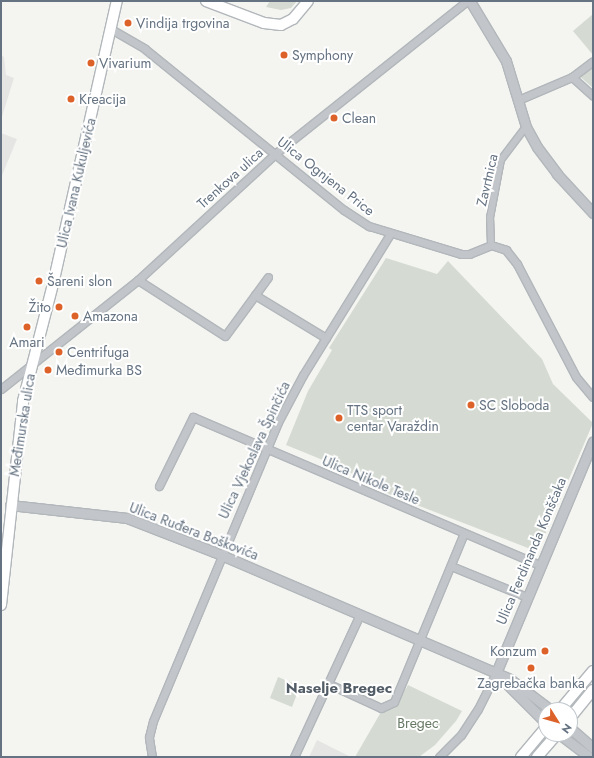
<!DOCTYPE html>
<html>
<head>
<meta charset="utf-8">
<style>
  body { margin:0 }
  #map { position:relative; width:594px; height:758px; overflow:hidden; background:#f4f5f1; font-family:Jost,sans-serif }
  div>[style] { position:absolute }
  .built>* { inset:0; background:#e5e6e4 }
  .green>* { inset:0; background:#d5dbd2 }
  .roads { filter:drop-shadow(1px 0 #b2b7bb) drop-shadow(-1px 0 #b2b7bb) drop-shadow(0 1px #b2b7bb) drop-shadow(0 -1px #b2b7bb) }
  .pedestrian>* { height:5.5px; margin:-2.75px; padding:0 2.75px; transform-origin:2.75px; border-radius:2.75px; background:#c2c5c9 }
  .minor>* { height:7px; margin:-3.5px; padding:0 3.5px; transform-origin:3.5px; border-radius:3.5px; background:#c2c5c9 }
  .tertiary>* { height:9px; margin:-4.5px; padding:0 4.5px; transform-origin:4.5px; border-radius:4.5px; background:#c2c5c9 }
  .secondary>* { height:10px; margin:-5px; padding:0 5px; transform-origin:5px; border-radius:5px; background:#fff }
  .dots>* { width:11px; height:11px; translate:-50% -50%; box-sizing:border-box; border:2px solid #fff; border-radius:50% }
  span { translate:-50% -50%; white-space:nowrap; text-align:center; line-height:1.15; -webkit-text-stroke:4px #fff; paint-order:stroke }
  .poi-label { font-size:14px; color:#647281 }
  .left { translate:0 -50%; text-align:left }
  .right { translate:-100% -50%; text-align:right }
  .street-label { font-size:14px; color:#647281 }
  .park-label { font-size:14px; color:#667863 }
  .neighbourhood-label { font-size:15px; color:#525c66; font-weight:700 }
  .frame { position:absolute; inset:0; border:2px solid #647281; pointer-events:none }
  .north { position:absolute; left:538px; top:702px; width:40px; height:40px; box-sizing:border-box; background:#fff; border:1px solid #c1c7cd; border-radius:50%; rotate:127deg; font-size:11px; font-weight:700; line-height:16px; text-align:center; color:#647281 }
  .north::after { content:''; display:block; margin:auto; width:14px; height:18px; background:#dd6229; clip-path:polygon(50% 0,100% 100%,50% 72%,0 100%) }
</style>
</head>
<body>
<div id="map">
  <div class="built">
    <i style="clip-path:polygon(1px 55px,4px 57px,6px 75px,14px 78px,1px 120px)"></i>
    <i style="clip-path:polygon(1px 133px,17px 139px,1px 178px)"></i>
    <i style="clip-path:polygon(317px 740px,351px 757px,309px 757px)"></i>
  </div>
  <div class="green">
    <i style="clip-path:polygon(270px 1px,297px 1px,291px 8px,281px 10px,266px 7px)"></i>
    <i style="clip-path:polygon(593px 14px,593px 55px,573px 31px)"></i>
    <i style="clip-path:polygon(593px 63px,593px 88px,577px 74px)"></i>
    <i style="clip-path:polygon(386px 258px,437px 274px,448px 261px,542px 359px,553px 384px,593px 423px,540px 547px,533px 550px,391px 495px,340px 467px,286px 445px,308px 391px,332px 350px,329px 348px)"></i>
    <i style="clip-path:polygon(278px 677px,300px 686px,292px 707px,270px 698px)"></i>
    <i style="clip-path:polygon(408px 685px,462px 711px,456px 721px,435px 745px,419px 757px,355px 757px,381px 712px,395px 707px)"></i>
  </div>
  <div class="roads">
    <div class="pedestrian">
      <i style="left:491px;top:245px;width:27px;rotate:-92deg"></i>
      <i style="left:490px;top:218px;width:59px;rotate:-79.3deg"></i>
      <i style="left:501px;top:160px;width:41px;rotate:-52.9deg"></i>
    </div>
    <div class="minor">
      <i style="left:111px;top:29px;width:39px;rotate:30deg"></i>
      <i style="left:145px;top:49px;width:256px;rotate:39deg"></i>
      <i style="left:344px;top:210px;width:30px;rotate:33deg"></i>
      <i style="left:369px;top:226px;width:96px;rotate:16.9deg"></i>
      <i style="left:461px;top:254px;width:8px"></i>
      <i style="left:469px;top:254px;width:24px;rotate:-22deg"></i>
      <i style="left:491px;top:245px;width:16px;rotate:18deg"></i>
      <i style="left:506px;top:250px;width:18px;rotate:52deg"></i>
      <i style="left:517px;top:264px;width:127px;rotate:62.4deg"></i>
      <i style="left:576px;top:377px;width:26px;rotate:50deg"></i>
      <i style="left:572px;top:77px;width:28px;rotate:42deg"></i>
      <i style="left:518px;top:100px;width:59px;rotate:-23.1deg"></i>
      <i style="left:572px;top:77px;width:26px;rotate:-37deg"></i>
      <i style="left:138px;top:280px;width:103px;rotate:32.8deg"></i>
      <i style="left:225px;top:336px;width:51px;rotate:-53.8deg"></i>
      <i style="left:255px;top:295px;width:83px;rotate:31.2deg"></i>
      <i style="left:255px;top:295px;width:22px;rotate:-54deg"></i>
      <i style="left:1px;top:389px;width:175px;rotate:-38.5deg"></i>
      <i style="left:138px;top:280px;width:188px;rotate:-42.6deg"></i>
      <i style="left:276px;top:153px;width:244px;rotate:-38.5deg"></i>
      <i style="left:159px;top:486px;width:77px;rotate:-63.8deg"></i>
      <i style="left:193px;top:417px;width:377px;rotate:23.1deg"></i>
      <i style="left:451px;top:566px;width:82px;rotate:22.2deg"></i>
      <i style="left:329px;top:684px;width:57px;rotate:24.8deg"></i>
      <i style="left:381px;top:708px;width:14px;rotate:-25deg"></i>
      <i style="left:394px;top:702px;width:183px;rotate:-67.5deg"></i>
      <i style="left:152px;top:757px;width:20px;rotate:-99deg"></i>
      <i style="left:149px;top:737px;width:16px;rotate:-76deg"></i>
      <i style="left:153px;top:721px;width:324px;rotate:-67.3deg"></i>
      <i style="left:278px;top:422px;width:53px;rotate:-62deg"></i>
      <i style="left:303px;top:375px;width:166px;rotate:-58.3deg"></i>
      <i style="left:294px;top:757px;width:157px;rotate:-65.2deg"></i>
      <i style="left:439px;top:757px;width:31px;rotate:-45deg"></i>
      <i style="left:461px;top:735px;width:31px;rotate:-57deg"></i>
      <i style="left:478px;top:709px;width:40px;rotate:-63.4deg"></i>
    </div>
    <div class="tertiary">
      <i style="left:470px;top:1px;width:70px;rotate:59deg"></i>
      <i style="left:506px;top:61px;width:69px;rotate:73.1deg"></i>
      <i style="left:526px;top:127px;width:23px;rotate:61deg"></i>
      <i style="left:537px;top:147px;width:34px;rotate:53deg"></i>
      <i style="left:557px;top:174px;width:53px;rotate:47.3deg"></i>
      <i style="left:10px;top:505px;width:118px;rotate:6.3deg"></i>
      <i style="left:127px;top:518px;width:93px;rotate:21.3deg"></i>
      <i style="left:214px;top:552px;width:322px;rotate:23.2deg"></i>
      <i style="left:510px;top:679px;width:51px;rotate:37.1deg"></i>
      <i style="left:496px;top:673px;width:251px;rotate:-67.3deg"></i>
      <i style="left:497px;top:674px;width:69px;rotate:45deg"></i>
      <i style="left:570px;top:728px;width:30px;rotate:41deg"></i>
      <i style="left:559px;top:734px;width:38px;rotate:37deg"></i>
    </div>
    <div class="secondary">
      <i style="left:206px;top:1px;width:62px;rotate:20.8deg"></i>
      <i style="left:264px;top:23px;width:17px;rotate:7deg"></i>
      <i style="left:281px;top:25px;width:13px;rotate:-27deg"></i>
      <i style="left:293px;top:19px;width:23px;rotate:-50deg"></i>
      <i style="left:1px;top:605px;width:205px;rotate:-83.8deg"></i>
      <i style="left:23px;top:401px;width:121px;rotate:-75.6deg"></i>
      <i style="left:53px;top:284px;width:290px;rotate:-77.3deg"></i>
      <i style="left:560px;top:710px;width:51px;rotate:-49.8deg"></i>
      <i style="left:570px;top:718px;width:36px;rotate:-51deg"></i>
      <i style="left:521px;top:757px;width:39px;rotate:-50deg"></i>
      <i style="left:537px;top:757px;width:30px;rotate:-49deg"></i>
    </div>
  </div>
  <div class="dots">
    <i style="left:128px;top:23px;background:#dd6229"></i>
    <i style="left:284px;top:55px;background:#dd6229"></i>
    <i style="left:91px;top:63px;background:#dd6229"></i>
    <i style="left:71px;top:99px;background:#dd6229"></i>
    <i style="left:334px;top:118px;background:#dd6229"></i>
    <i style="left:39px;top:281px;background:#dd6229"></i>
    <i style="left:59px;top:307px;background:#dd6229"></i>
    <i style="left:75px;top:316px;background:#dd6229"></i>
    <i style="left:27px;top:327px;background:#dd6229"></i>
    <i style="left:59px;top:352px;background:#dd6229"></i>
    <i style="left:48px;top:370px;background:#dd6229"></i>
    <i style="left:471px;top:405px;background:#dd6229"></i>
    <i style="left:339px;top:418px;background:#dd6229"></i>
    <i style="left:545px;top:651px;background:#dd6229"></i>
    <i style="left:531px;top:668px;background:#dd6229"></i>
  </div>
  <div class="poi-label">
    <span class="left" style="left:136px;top:23px">Vindija trgovina</span>
    <span class="left" style="left:292px;top:55px">Symphony</span>
    <span class="left" style="left:99px;top:63px">Vivarium</span>
    <span class="left" style="left:79px;top:99px">Kreacija</span>
    <span class="left" style="left:342px;top:118px">Clean</span>
    <span class="left" style="left:47px;top:281px">Šareni slon</span>
    <span class="right" style="left:51px;top:307px">Žito</span>
    <span class="left" style="left:83px;top:316px">Amazona</span>
    <span style="left:27px;top:342px">Amari</span>
    <span class="left" style="left:67px;top:352px">Centrifuga</span>
    <span class="left" style="left:56px;top:370px">Međimurka BS</span>
    <span class="left" style="left:479px;top:405px">SC Sloboda</span>
    <span class="left" style="left:347px;top:418px">TTS sport<br>centar Varaždin</span>
    <span class="right" style="left:537px;top:651px">Konzum</span>
    <span style="left:531px;top:683px">Zagrebačka banka</span>
  </div>
  <div class="street-label">
    <span style="left:326px;top:176px;rotate:38deg">Ulica Ognjena Price</span>
    <span style="left:230px;top:178px;rotate:-42deg">Trenkova ulica</span>
    <span style="left:487px;top:180px;rotate:-77deg">Zavrtnica</span>
    <span style="left:76px;top:183px;rotate:-77deg">Ulica Ivana Kukuljevića</span>
    <span style="left:22px;top:425px;rotate:-81deg">Međimurska ulica</span>
    <span style="left:254px;top:450px;rotate:-65deg">Ulica Vjekoslava Špinčića</span>
    <span style="left:371px;top:480px;rotate:23deg">Ulica Nikole Tesle</span>
    <span style="left:194px;top:531px;rotate:21deg">Ulica Ruđera Boškovića</span>
    <span style="left:531px;top:551px;rotate:-67deg">Ulica Ferdinanda Konščaka</span>
  </div>
  <div class="park-label">
    <span style="left:418px;top:723px">Bregec</span>
  </div>
  <div class="neighbourhood-label">
    <span style="left:339px;top:689px">Naselje Bregec</span>
  </div>
  <div class="frame"></div>
  <div class="north">N</div>
</div>
</body>
</html>
